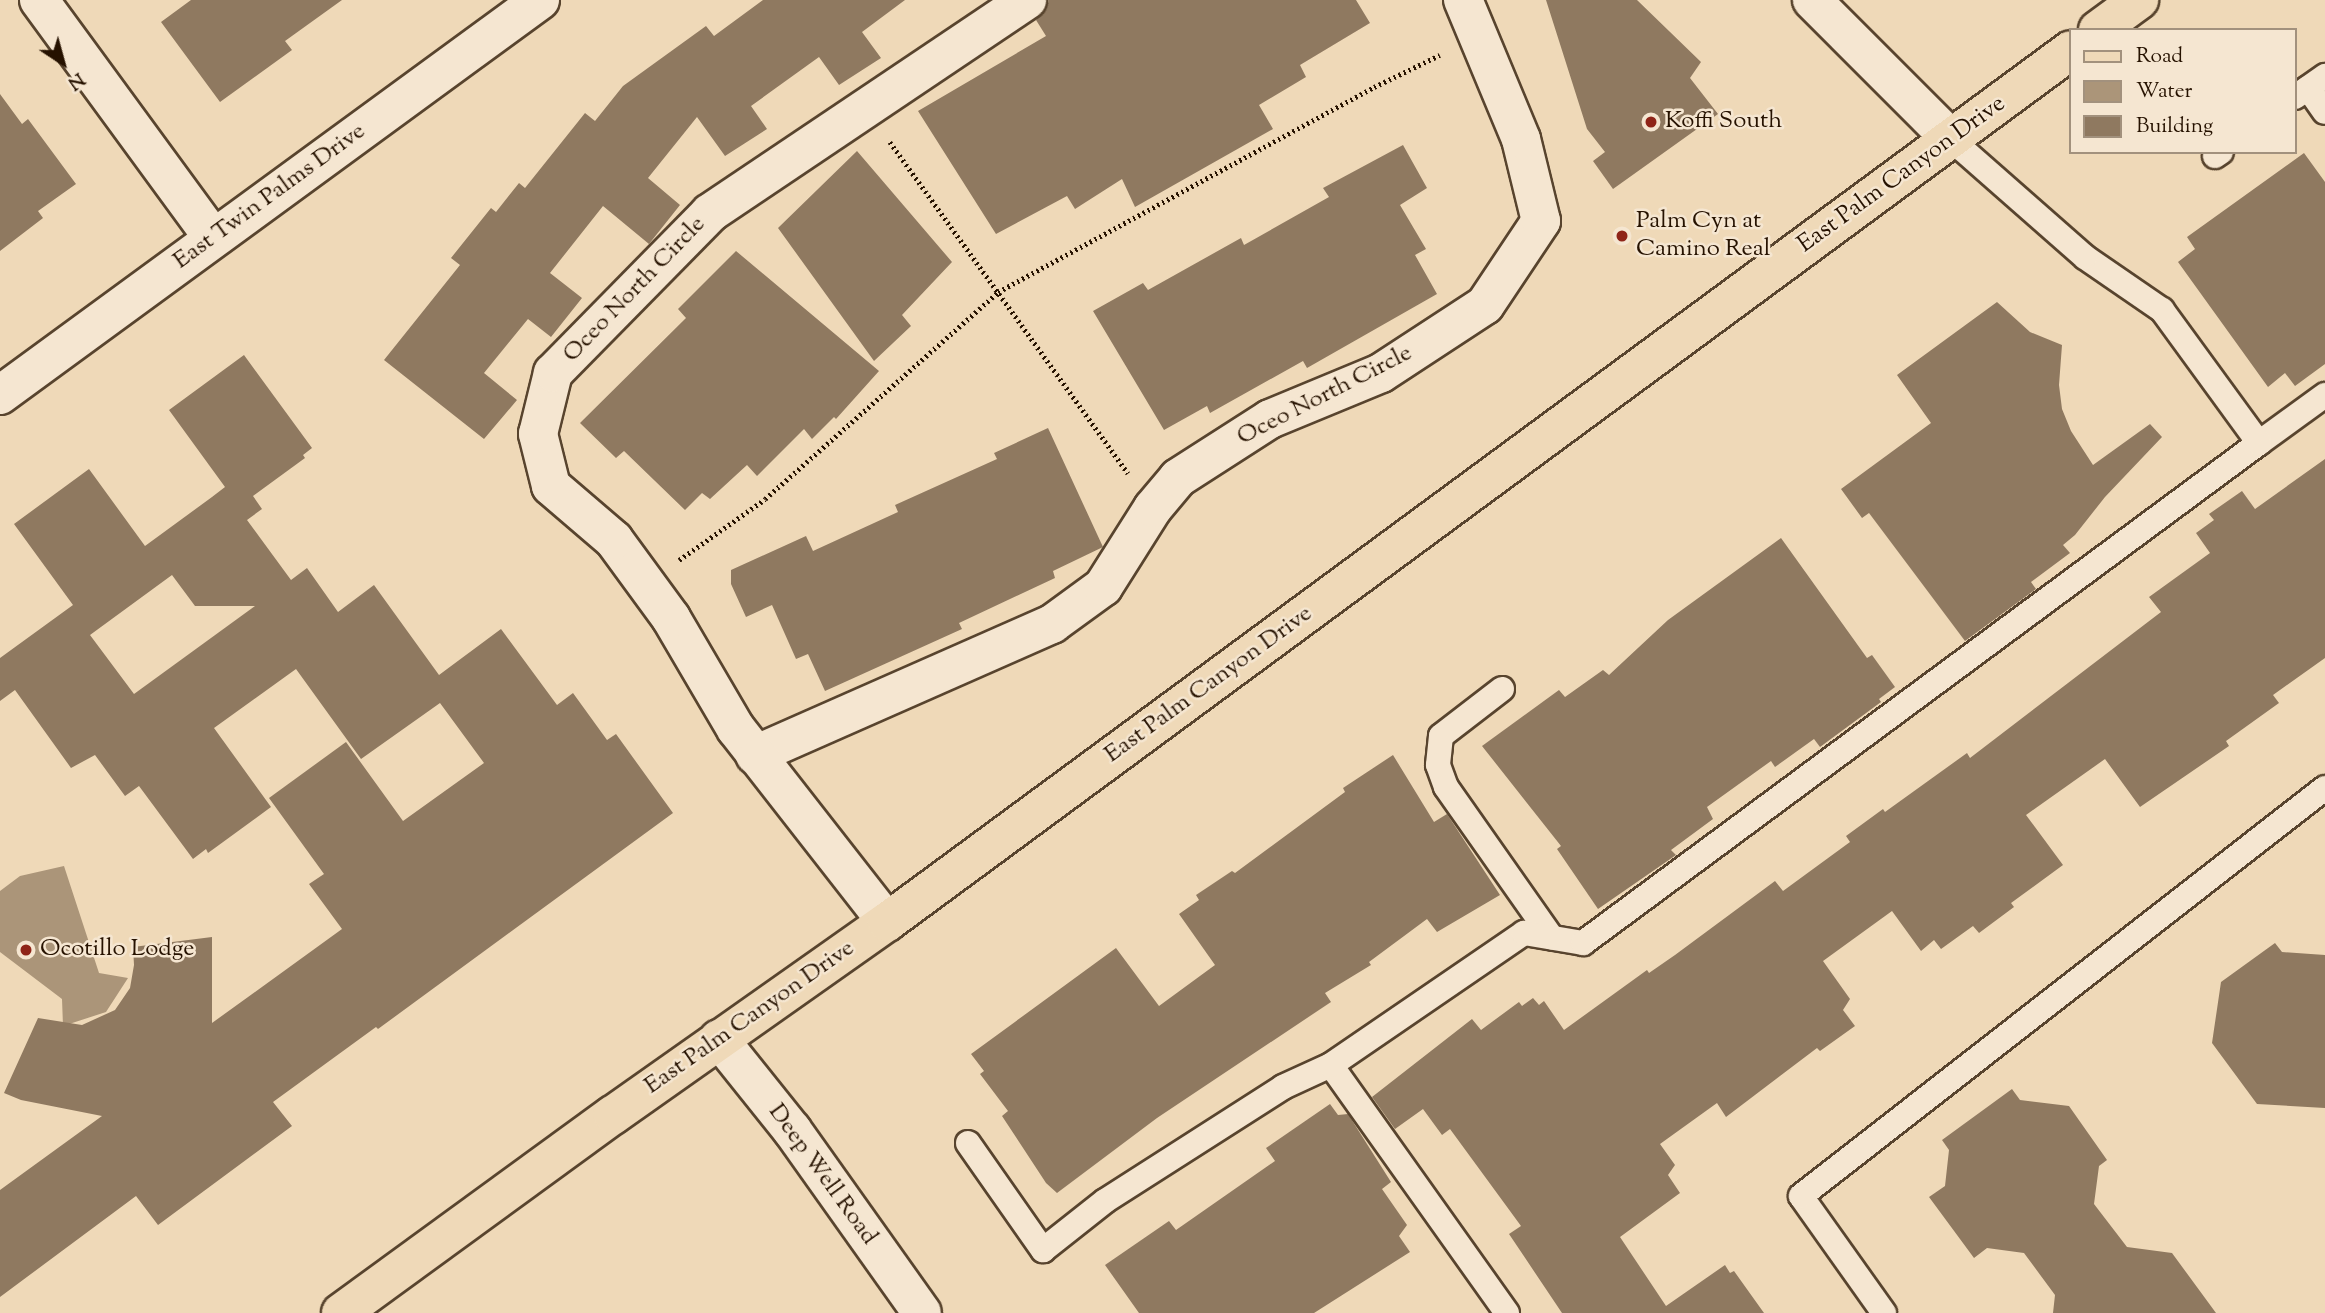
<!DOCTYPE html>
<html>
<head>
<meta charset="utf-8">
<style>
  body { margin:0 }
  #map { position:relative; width:2325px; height:1313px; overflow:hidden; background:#efd9b8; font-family:"Sorts Mill Goudy",serif }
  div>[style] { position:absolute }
  .water>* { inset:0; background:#ab9579 }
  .building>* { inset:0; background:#8f7960 }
  .path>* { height:4.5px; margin-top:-2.25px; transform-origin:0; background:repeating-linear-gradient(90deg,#261200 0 2px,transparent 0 5.5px) }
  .roads { filter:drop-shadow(2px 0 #58442e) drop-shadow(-2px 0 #58442e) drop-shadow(0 2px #58442e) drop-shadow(0 -2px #58442e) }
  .lane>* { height:24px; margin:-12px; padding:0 12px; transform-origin:12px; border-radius:12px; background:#f5e6d1 }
  .street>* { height:38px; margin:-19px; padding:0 19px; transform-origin:19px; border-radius:19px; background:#f5e6d1 }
  .secondary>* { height:38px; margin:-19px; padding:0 19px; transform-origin:19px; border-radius:19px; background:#f5e6d1 }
  .primary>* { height:38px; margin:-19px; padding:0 19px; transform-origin:19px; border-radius:19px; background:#efd9b8 }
  .dots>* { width:19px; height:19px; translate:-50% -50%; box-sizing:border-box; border:4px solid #f5e6d1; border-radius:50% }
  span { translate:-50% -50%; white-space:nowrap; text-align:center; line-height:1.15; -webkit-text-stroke:5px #f5e6d1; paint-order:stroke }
  .poi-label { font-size:24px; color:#261200 }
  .left { translate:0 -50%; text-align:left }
  .street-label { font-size:24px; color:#261200 }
  .legend { position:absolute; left:2069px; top:28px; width:228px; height:126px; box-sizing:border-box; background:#f5e6d1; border:2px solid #a2917d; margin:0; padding:9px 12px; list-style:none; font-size:21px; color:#261200 }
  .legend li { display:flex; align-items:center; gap:14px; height:35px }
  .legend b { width:35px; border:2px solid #a2917d }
  .north { position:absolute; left:28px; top:28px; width:70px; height:70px; -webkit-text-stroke:5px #f5e6d1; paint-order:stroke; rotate:144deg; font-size:19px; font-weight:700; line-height:28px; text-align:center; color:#261200 }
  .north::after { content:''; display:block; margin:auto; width:24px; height:32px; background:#261200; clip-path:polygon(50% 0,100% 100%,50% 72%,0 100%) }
</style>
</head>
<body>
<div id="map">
  <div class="water">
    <i style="clip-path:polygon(64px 866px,99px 973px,128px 978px,106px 1012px,63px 1026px,62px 999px,0 952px,0 891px,20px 876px)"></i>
  </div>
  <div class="building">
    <i style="clip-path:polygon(191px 0,342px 0,285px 41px,292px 50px,220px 102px,161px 22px)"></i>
    <i style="clip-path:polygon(763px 0,905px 0,862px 32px,881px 58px,839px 85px,819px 57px,751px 106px,767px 129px,725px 156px,697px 117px,648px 178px,680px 205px,649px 244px,603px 206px,550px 273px,582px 298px,551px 337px,528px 319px,484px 373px,517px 400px,484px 439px,384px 360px,460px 265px,451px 258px,491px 208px,496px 212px,519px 183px,525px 188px,585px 113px,595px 121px,623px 86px,706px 26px,714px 36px)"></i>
    <i style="clip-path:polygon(1049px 0,1356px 0,1370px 23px,1300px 65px,1306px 77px,1259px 105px,1273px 129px,1135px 207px,1122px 179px,1075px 209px,1067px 196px,996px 234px,918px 111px,1046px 36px,1036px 20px,1046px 10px)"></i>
    <i style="clip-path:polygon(1546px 0,1637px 0,1701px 62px,1690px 78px,1718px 114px,1613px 189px,1593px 161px,1605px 152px,1587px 129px)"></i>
    <i style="clip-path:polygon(0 94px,22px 124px,28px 119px,76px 184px,38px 211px,43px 218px,0 251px)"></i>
    <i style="clip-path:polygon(1403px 145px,1427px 188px,1400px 205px,1426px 249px,1415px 255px,1437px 294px,1307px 368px,1303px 361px,1210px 413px,1207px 406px,1164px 430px,1093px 311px,1143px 283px,1148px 290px,1241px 238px,1244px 245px,1329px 197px,1323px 188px)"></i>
    <i style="clip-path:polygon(857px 151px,952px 262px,902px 315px,911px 326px,874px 361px,778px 228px)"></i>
    <i style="clip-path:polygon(2304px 153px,2325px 182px,2325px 364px,2295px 386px,2285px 373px,2268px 387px,2178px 262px,2195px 249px,2187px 237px)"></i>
    <i style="clip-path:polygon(736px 251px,879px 371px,836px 419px,834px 417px,812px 439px,804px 429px,757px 476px,747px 465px,710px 499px,702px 493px,685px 510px,624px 451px,616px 458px,580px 423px,686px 318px,678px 309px)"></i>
    <i style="clip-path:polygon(1997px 302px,2030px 332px,2062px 345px,2059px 385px,2062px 409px,2071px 431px,2093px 465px,2150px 424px,2162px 437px,2105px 497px,2075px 535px,2063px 545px,2070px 553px,2031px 582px,2036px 589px,1965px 641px,1869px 513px,1862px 518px,1841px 489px,1931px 423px,1897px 375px)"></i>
    <i style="clip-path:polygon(evenodd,244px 355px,312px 448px,303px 455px,305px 458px,253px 496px,262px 509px,247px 520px,291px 580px,307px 568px,338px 612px,374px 585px,439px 675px,501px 629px,557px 705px,573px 693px,607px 740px,616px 734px,673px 813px,378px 1029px,376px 1027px,273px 1102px,292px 1126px,158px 1225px,136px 1196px,0 1297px,0 1190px,102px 1116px,21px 1100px,4px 1093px,38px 1018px,82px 1025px,115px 1010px,130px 988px,134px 965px,133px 947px,212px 937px,212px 1023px,342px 929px,309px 884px,324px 874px,269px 798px,346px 742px,403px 821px,484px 763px,440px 703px,361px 759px,296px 669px,214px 728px,271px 807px,208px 853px,206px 849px,193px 859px,139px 786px,125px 796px,95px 755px,71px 768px,15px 690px,0 701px,0 658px,73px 605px,14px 524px,89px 469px,145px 546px,212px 497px,225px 487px,169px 410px,244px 355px,172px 575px,195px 606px,255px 606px,134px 694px,90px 635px,172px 575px)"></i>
    <i style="clip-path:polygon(1048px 428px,1103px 547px,1053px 571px,1055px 578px,959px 623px,962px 629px,825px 691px,808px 654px,796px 659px,772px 605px,746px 617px,731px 584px,731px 570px,806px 536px,813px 551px,898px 512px,895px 505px,997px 459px,994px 453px)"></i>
    <i style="clip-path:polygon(2325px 459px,2325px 658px,2273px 695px,2279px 703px,2226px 741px,2229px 746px,2140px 807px,2105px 759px,2026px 815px,2063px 865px,2011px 903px,2014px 907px,1979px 933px,1973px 926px,1941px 949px,1934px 940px,1921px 951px,1892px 911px,1823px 961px,1850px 999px,1843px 1010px,1855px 1026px,1820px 1051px,1817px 1048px,1726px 1117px,1717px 1103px,1660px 1144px,1675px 1165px,1668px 1175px,1680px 1193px,1620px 1237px,1666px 1306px,1725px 1265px,1730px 1273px,1734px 1271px,1764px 1313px,1562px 1313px,1509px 1234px,1521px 1226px,1450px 1129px,1442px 1135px,1423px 1109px,1395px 1129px,1372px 1097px,1472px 1019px,1481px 1030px,1519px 1002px,1522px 1006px,1533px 998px,1539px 1005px,1544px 1001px,1564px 1030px,1647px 970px,1649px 973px,1675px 955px,1775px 881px,1783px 891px,1850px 842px,1846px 836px,1883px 809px,1885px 812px,1967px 753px,1970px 758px,2161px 612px,2149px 597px,2210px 553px,2196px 533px,2214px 520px,2209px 514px,2242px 491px,2255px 509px)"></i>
    <i style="clip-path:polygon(1781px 538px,1867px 658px,1872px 655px,1895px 687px,1879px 699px,1881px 702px,1820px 747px,1814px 739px,1775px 767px,1771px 761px,1707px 807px,1713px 819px,1671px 850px,1676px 855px,1598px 909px,1557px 849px,1561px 846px,1482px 746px,1559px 690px,1565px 697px,1603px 670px,1609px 675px,1668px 620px)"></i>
    <i style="clip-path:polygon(1393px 755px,1434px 822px,1447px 814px,1500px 895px,1437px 932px,1427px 919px,1369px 962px,1371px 965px,1325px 993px,1331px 1002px,1157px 1118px,1057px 1193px,1046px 1183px,1002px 1116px,1008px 1111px,980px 1074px,984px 1071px,971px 1054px,1116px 948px,1159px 1006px,1215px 965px,1179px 914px,1199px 900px,1196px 895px,1232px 871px,1235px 873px,1345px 792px,1343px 788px)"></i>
    <i style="clip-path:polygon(2275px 943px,2282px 952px,2325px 955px,2325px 1108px,2257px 1104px,2212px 1043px,2221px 982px)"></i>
    <i style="clip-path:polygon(2012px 1089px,2020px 1100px,2069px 1106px,2107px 1160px,2099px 1166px,2094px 1204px,2127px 1247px,2172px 1253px,2216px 1313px,2053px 1313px,2055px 1295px,2024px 1253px,1987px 1248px,1974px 1258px,1929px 1197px,1945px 1186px,1949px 1150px,1942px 1140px)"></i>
    <i style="clip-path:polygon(1330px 1104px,1338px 1115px,1348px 1114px,1391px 1182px,1382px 1189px,1407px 1225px,1399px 1236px,1410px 1252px,1314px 1313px,1139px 1313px,1105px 1265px,1169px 1221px,1176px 1230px,1275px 1161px,1266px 1148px)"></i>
  </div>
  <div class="path">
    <i style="left:890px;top:142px;width:408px;rotate:54.3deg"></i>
    <i style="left:679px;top:560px;width:105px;rotate:-35.3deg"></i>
    <i style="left:765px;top:499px;width:312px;rotate:-41.6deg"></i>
    <i style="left:998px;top:292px;width:428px;rotate:-28.6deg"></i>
    <i style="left:1374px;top:87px;width:73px;rotate:-25.9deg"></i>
  </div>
  <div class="roads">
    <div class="lane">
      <i style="left:2308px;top:88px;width:29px;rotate:55deg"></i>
      <i style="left:2295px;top:97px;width:37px;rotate:-35deg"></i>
      <i style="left:2215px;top:156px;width:7px;rotate:-34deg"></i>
      <i style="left:2259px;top:443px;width:82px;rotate:-36deg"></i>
      <i style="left:1502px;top:689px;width:77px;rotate:142.4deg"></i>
      <i style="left:1441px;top:736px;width:29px;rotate:96deg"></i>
      <i style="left:1438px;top:765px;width:23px;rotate:70deg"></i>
      <i style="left:1446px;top:787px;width:184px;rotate:54.9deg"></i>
      <i style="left:968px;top:1143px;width:131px;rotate:55deg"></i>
      <i style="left:1043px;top:1250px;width:79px;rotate:-38.3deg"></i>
      <i style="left:1105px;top:1201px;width:211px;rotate:-32.6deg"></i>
      <i style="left:1283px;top:1087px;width:53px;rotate:-24.6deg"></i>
      <i style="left:1507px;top:1313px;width:304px;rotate:-125.4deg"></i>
      <i style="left:1331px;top:1065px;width:234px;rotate:-34.4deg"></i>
      <i style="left:1524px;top:933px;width:60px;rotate:9.6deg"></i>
      <i style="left:1583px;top:943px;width:841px;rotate:-36.49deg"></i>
      <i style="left:2259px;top:443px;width:165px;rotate:-126.1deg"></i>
      <i style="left:2162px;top:310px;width:93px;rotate:-145.5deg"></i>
      <i style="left:2085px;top:257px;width:177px;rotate:-138.7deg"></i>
      <i style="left:1884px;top:1313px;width:143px;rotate:-125.4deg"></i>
      <i style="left:1801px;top:1196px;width:664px;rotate:-37.91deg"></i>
    </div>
    <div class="street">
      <i style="left:39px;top:0;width:295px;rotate:53.8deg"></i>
      <i style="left:0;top:395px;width:669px;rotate:-36.18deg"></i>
      <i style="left:755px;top:755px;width:325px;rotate:-23.8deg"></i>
      <i style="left:1052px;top:624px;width:63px;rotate:-36deg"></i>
      <i style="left:1103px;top:587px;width:93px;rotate:-57.7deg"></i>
      <i style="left:1153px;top:508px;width:39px;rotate:-50deg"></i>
      <i style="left:1178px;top:478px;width:109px;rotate:-32.7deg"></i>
      <i style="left:1270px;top:419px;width:120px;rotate:-22.5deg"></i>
      <i style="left:1381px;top:373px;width:124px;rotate:-33.2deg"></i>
      <i style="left:1485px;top:305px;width:101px;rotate:-56.3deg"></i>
      <i style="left:1541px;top:221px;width:84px;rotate:-103.7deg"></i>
      <i style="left:1521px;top:139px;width:151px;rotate:-112.6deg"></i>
      <i style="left:887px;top:922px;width:245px;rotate:-128deg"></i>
      <i style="left:736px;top:729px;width:129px;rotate:-120.4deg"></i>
      <i style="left:671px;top:618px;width:97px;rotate:-126.2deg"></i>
      <i style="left:614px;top:540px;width:83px;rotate:-139.4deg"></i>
      <i style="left:551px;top:486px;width:54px;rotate:-104deg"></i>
      <i style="left:538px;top:434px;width:63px;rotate:-76.2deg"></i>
      <i style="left:553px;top:373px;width:224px;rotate:-45.5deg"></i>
      <i style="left:710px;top:213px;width:382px;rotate:-33.9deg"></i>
      <i style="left:719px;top:1039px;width:117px;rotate:51.3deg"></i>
      <i style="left:792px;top:1130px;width:224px;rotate:54.6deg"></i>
    </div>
    <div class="secondary">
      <i style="left:1812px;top:0;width:198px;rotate:45deg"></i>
    </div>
    <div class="primary">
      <i style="left:2098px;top:30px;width:51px;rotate:-36.2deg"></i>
      <i style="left:341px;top:1313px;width:336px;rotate:-36.1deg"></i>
      <i style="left:613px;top:1115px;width:335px;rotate:-35.2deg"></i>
      <i style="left:887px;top:922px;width:1470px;rotate:-36.37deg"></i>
    </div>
  </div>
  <div class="dots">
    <i style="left:1651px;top:122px;background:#8f2418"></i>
    <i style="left:1622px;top:236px;background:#8f2418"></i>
    <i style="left:26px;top:950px;background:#8f2418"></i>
  </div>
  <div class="poi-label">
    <span class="left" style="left:1665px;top:122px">Koffi South</span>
    <span class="left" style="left:1636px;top:236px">Palm Cyn at<br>Camino Real</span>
    <span class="left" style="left:40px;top:950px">Ocotillo Lodge</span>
  </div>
  <div class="street-label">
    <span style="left:1902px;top:175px;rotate:-36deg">East Palm Canyon Drive</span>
    <span style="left:270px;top:197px;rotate:-36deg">East Twin Palms Drive</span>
    <span style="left:635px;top:290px;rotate:-46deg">Oceo North Circle</span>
    <span style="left:1325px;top:396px;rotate:-27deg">Oceo North Circle</span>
    <span style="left:1209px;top:685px;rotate:-36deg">East Palm Canyon Drive</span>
    <span style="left:750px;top:1018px;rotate:-35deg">East Palm Canyon Drive</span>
    <span style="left:822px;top:1175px;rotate:54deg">Deep Well Road</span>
  </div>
  <ul class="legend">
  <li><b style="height:9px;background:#efd9b8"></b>Road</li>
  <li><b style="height:19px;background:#ab9579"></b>Water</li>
  <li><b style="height:19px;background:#8f7960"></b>Building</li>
  </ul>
  <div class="north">N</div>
</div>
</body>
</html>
